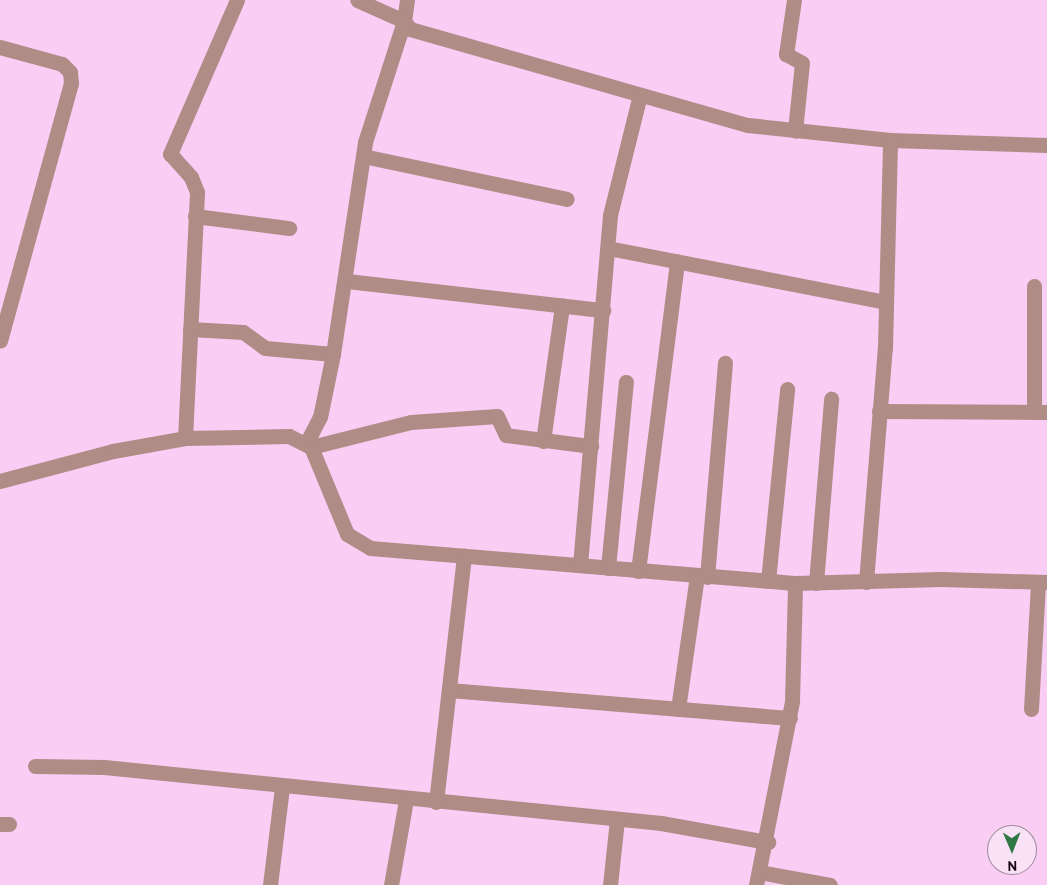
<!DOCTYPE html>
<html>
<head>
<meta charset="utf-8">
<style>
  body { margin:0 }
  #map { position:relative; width:1047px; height:885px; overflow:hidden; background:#facdf4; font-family:Overpass,sans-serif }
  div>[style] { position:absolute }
  .street>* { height:15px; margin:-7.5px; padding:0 7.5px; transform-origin:7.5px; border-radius:7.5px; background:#af8c86 }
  span { translate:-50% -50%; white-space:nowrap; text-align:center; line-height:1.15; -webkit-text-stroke:5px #f9e2f6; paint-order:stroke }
  .north { position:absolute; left:987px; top:825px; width:50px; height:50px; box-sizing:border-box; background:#f9e2f6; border:1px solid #9e8a9c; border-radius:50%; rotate:179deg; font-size:14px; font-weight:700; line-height:20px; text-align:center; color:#160515 }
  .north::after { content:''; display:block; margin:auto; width:18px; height:22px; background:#2f7743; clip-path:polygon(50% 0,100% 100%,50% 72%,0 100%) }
</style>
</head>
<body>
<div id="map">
  <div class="street">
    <i style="left:407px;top:0;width:21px;rotate:98deg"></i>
    <i style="left:404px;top:21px;width:10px;rotate:53deg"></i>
    <i style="left:410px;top:29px;width:351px;rotate:15.9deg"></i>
    <i style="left:748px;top:125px;width:143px;rotate:6deg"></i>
    <i style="left:890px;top:140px;width:157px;rotate:1.8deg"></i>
    <i style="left:794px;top:0;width:55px;rotate:98.4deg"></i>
    <i style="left:786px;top:54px;width:18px;rotate:29deg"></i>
    <i style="left:802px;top:63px;width:68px;rotate:95.9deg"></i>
    <i style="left:0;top:47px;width:64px;rotate:15.3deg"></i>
    <i style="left:62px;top:64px;width:11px;rotate:45deg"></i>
    <i style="left:70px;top:72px;width:11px;rotate:85deg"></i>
    <i style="left:71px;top:83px;width:267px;rotate:105.4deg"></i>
    <i style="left:363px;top:156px;width:208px;rotate:11.9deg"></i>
    <i style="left:195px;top:216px;width:95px;rotate:7.3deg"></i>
    <i style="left:608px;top:248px;width:283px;rotate:11deg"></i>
    <i style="left:347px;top:281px;width:258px;rotate:6.5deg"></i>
    <i style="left:190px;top:329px;width:53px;rotate:3.2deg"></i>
    <i style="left:243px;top:332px;width:27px;rotate:36deg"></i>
    <i style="left:265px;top:348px;width:68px;rotate:5deg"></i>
    <i style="left:879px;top:411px;width:168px;rotate:0.3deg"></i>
    <i style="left:1034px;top:412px;width:126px;rotate:-90deg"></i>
    <i style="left:185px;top:438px;width:246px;rotate:-87.2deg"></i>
    <i style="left:197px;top:192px;width:16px;rotate:-112deg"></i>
    <i style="left:191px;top:177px;width:31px;rotate:-132deg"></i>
    <i style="left:170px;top:154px;width:168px;rotate:-66.5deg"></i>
    <i style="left:543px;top:441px;width:137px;rotate:-82deg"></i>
    <i style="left:307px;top:442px;width:28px;rotate:-63deg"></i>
    <i style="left:320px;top:417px;width:64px;rotate:-78.3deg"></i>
    <i style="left:333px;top:354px;width:214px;rotate:-81.4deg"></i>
    <i style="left:365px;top:142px;width:127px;rotate:-72.1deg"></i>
    <i style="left:404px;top:21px;width:51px;rotate:-155.9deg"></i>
    <i style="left:311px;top:447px;width:103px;rotate:-14deg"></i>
    <i style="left:411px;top:422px;width:86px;rotate:-4deg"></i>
    <i style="left:497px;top:416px;width:21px;rotate:65deg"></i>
    <i style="left:506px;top:435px;width:86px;rotate:7.4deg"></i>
    <i style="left:0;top:481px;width:117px;rotate:-14.9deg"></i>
    <i style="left:113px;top:451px;width:73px;rotate:-10.2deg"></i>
    <i style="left:185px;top:438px;width:104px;rotate:-1.1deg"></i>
    <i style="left:289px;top:436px;width:25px;rotate:27deg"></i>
    <i style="left:311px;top:447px;width:94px;rotate:67.5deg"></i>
    <i style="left:347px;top:534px;width:27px;rotate:31deg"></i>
    <i style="left:370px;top:548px;width:426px;rotate:4.7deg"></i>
    <i style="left:795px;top:583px;width:146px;rotate:-1.6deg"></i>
    <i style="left:941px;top:579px;width:106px;rotate:1.6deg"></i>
    <i style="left:580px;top:565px;width:351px;rotate:-85.1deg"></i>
    <i style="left:610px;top:215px;width:124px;rotate:-76deg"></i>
    <i style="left:608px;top:568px;width:187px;rotate:-84.5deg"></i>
    <i style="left:638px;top:571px;width:312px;rotate:-82.8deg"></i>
    <i style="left:707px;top:577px;width:215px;rotate:-85.2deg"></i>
    <i style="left:768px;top:581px;width:193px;rotate:-84.3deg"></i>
    <i style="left:866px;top:582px;width:235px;rotate:-85.4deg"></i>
    <i style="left:885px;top:348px;width:208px;rotate:-88.6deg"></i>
    <i style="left:816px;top:583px;width:185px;rotate:-85.3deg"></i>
    <i style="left:449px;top:690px;width:342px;rotate:4.7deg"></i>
    <i style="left:678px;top:709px;width:134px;rotate:-81.9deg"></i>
    <i style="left:1031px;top:709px;width:127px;rotate:-86.8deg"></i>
    <i style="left:35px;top:766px;width:69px;rotate:0.8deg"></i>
    <i style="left:104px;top:767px;width:560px;rotate:5.74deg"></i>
    <i style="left:661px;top:823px;width:109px;rotate:10.1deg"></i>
    <i style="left:436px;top:802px;width:248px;rotate:-83.5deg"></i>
    <i style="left:0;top:824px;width:9px"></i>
    <i style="left:759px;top:872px;width:72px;rotate:10.4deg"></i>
    <i style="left:270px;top:885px;width:99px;rotate:-83deg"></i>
    <i style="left:391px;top:885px;width:86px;rotate:-80deg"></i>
    <i style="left:610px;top:885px;width:66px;rotate:-83.9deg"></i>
    <i style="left:756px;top:885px;width:187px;rotate:-78.9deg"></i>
    <i style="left:792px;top:701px;width:118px;rotate:-88.5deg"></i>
  </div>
  <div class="north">N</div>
</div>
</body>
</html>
